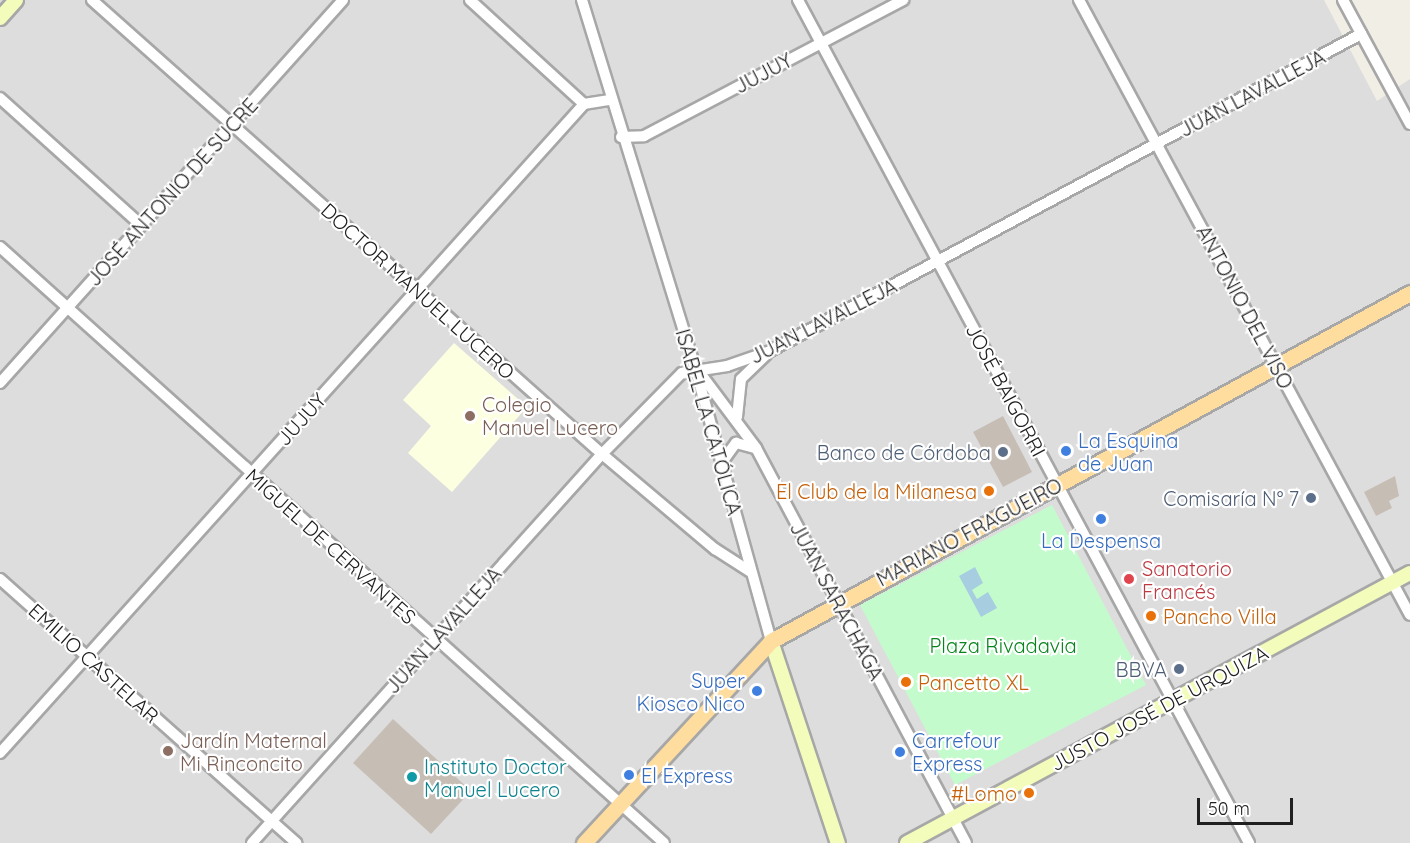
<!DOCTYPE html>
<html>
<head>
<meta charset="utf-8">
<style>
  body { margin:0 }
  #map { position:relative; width:1410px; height:843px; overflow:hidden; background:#f1eee6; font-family:Quicksand,sans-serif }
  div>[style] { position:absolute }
  .residential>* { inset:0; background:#dedddd }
  .education>* { inset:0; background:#fdffe1 }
  .park>* { inset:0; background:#c3fbcc }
  .water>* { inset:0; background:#a6cee0 }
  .building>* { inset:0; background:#c6beb5 }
  .roads { filter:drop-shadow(2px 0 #a7a7a7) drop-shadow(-2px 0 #a7a7a7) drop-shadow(0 2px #a7a7a7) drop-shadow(0 -2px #a7a7a7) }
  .street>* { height:10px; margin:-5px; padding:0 5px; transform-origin:5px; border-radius:5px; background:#fff }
  .secondary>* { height:14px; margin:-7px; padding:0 7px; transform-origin:7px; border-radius:7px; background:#f3fcba }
  .primary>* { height:15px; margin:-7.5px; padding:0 7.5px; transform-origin:7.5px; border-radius:7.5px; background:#ffdd9e }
  .dots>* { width:16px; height:16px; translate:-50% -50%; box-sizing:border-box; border:3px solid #fff; border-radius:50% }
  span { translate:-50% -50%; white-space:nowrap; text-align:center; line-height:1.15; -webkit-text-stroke:4.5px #fff; paint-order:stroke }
  .street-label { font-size:20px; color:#202020 }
  .education-label { font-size:20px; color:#785e54 }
  .left { translate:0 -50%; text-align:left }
  .shop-label { font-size:20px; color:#366cbe }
  .right { translate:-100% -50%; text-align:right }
  .service-label { font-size:20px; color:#4e5e75 }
  .food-label { font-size:20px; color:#c56008 }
  .health-label { font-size:20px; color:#be3a42 }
  .park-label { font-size:20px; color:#08841d }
  .culture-label { font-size:20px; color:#0d838f }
  .scale { position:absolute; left:1197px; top:798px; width:96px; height:27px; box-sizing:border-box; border:3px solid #202020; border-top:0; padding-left:8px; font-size:18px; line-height:21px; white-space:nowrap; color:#202020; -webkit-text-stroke:4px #fff; paint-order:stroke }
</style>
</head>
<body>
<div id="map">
  <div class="residential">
    <i style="clip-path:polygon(0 0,1324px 0,1377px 101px,1410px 79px,1410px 843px,0 843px)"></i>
  </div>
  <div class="education">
    <i style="clip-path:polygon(454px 343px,527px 407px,452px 492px,408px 453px,431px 426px,403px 400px)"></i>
  </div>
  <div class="park">
    <i style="clip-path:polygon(1052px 505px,1146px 685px,955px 785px,860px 605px)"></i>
  </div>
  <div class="water">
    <i style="clip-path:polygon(975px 567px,983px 583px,972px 590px,977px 599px,988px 592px,997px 608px,981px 617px,959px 576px)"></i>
  </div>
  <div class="building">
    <i style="clip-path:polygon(1003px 416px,1032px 472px,1003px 487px,973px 432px)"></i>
    <i style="clip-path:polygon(1395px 476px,1399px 496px,1389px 501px,1392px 508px,1376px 516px,1364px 492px)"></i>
    <i style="clip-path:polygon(393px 719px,471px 791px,431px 834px,353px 763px)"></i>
  </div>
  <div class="roads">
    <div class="street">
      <i style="left:92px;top:0;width:683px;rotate:41.68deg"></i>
      <i style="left:602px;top:454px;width:148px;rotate:40.1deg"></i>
      <i style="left:715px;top:549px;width:43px;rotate:32.6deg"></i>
      <i style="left:470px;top:0;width:154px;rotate:42.4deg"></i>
      <i style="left:582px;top:0;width:384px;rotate:72.9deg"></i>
      <i style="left:695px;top:367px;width:284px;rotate:74.5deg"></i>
      <i style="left:798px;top:0;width:956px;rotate:61.85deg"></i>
      <i style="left:1079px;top:0;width:698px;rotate:61.71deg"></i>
      <i style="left:1343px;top:0;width:141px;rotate:61.6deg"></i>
      <i style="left:0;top:98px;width:190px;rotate:42deg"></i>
      <i style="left:621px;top:137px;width:23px;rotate:-2deg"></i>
      <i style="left:644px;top:136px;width:293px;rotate:-27.7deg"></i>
      <i style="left:0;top:247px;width:892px;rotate:41.91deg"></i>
      <i style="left:697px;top:369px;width:99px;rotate:53.2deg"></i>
      <i style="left:756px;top:448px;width:447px;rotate:62deg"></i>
      <i style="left:0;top:383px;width:514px;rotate:-48.15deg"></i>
      <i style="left:737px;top:417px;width:38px;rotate:-84deg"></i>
      <i style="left:741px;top:379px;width:35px;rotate:-44deg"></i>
      <i style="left:722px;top:462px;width:24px;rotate:-54deg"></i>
      <i style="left:736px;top:443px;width:20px;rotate:15deg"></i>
      <i style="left:0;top:579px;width:397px;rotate:41.7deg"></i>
      <i style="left:0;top:753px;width:873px;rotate:-48.02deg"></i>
      <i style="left:584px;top:104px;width:26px;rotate:-9deg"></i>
      <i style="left:252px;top:843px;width:523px;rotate:-48.02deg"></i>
      <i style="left:602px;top:454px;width:114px;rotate:-45.4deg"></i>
      <i style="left:682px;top:373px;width:46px;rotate:-8.8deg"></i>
      <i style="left:727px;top:366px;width:46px;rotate:-19.2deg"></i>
      <i style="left:770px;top:351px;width:671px;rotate:-28.21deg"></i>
    </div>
    <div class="secondary">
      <i style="left:0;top:18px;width:24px;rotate:-48deg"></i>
      <i style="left:771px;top:641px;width:213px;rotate:71.7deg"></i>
      <i style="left:907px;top:843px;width:571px;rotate:-28.23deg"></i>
    </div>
    <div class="primary">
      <i style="left:584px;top:843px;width:275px;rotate:-47.2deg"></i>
      <i style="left:771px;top:641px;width:728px;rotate:-28.57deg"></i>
    </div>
  </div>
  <div class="dots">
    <i style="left:470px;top:416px;background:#8d6e63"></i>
    <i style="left:1066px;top:451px;background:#3f7fe0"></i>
    <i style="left:1003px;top:452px;background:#5c6f8a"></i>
    <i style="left:989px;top:491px;background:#e8710a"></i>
    <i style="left:1311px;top:498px;background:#5c6f8a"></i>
    <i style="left:1101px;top:519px;background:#3f7fe0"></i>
    <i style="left:1129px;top:579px;background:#e0444e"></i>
    <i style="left:1151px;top:616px;background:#e8710a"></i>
    <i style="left:1179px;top:669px;background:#5c6f8a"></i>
    <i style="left:906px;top:682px;background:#e8710a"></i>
    <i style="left:757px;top:691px;background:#3f7fe0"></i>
    <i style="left:168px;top:751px;background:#8d6e63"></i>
    <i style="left:900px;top:752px;background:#3f7fe0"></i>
    <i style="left:629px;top:775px;background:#3f7fe0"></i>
    <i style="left:412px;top:777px;background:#0f9aa8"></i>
    <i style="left:1029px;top:793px;background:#e8710a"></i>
  </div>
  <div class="street-label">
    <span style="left:763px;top:73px;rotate:-28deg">JUJUY</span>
    <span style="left:1252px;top:93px;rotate:-28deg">JUAN LAVALLEJA</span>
    <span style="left:172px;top:192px;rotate:-48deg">JOSÉ ANTONIO DE SUCRE</span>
    <span style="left:418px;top:291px;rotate:42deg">DOCTOR MANUEL LUCERO</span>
    <span style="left:1245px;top:307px;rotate:62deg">ANTONIO DEL VISO</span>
    <span style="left:823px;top:321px;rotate:-27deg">JUAN LAVALLEJA</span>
    <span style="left:1006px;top:390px;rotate:62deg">JOSÉ BAIGORRI</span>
    <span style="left:301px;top:419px;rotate:-48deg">JUJUY</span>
    <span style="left:709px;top:422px;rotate:74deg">ISABEL LA CATÓLICA</span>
    <span style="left:969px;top:532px;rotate:-28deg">MARIANO FRAGUEIRO</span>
    <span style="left:331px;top:546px;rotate:42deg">MIGUEL DE CERVANTES</span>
    <span style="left:837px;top:601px;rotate:62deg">JUAN SARACHAGA</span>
    <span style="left:443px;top:630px;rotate:-48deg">JUAN LAVALLEJA</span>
    <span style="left:94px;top:663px;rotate:42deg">EMILIO CASTELAR</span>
    <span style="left:1159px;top:708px;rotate:-28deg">JUSTO JOSÉ DE URQUIZA</span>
  </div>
  <div class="education-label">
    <span class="left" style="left:482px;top:416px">Colegio<br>Manuel Lucero</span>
    <span class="left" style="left:180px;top:752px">Jardín Maternal<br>Mi Rinconcito</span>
  </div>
  <div class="shop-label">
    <span class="left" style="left:1078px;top:452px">La Esquina<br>de Juan</span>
    <span style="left:1101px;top:540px">La Despensa</span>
    <span class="right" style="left:745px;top:692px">Super<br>Kiosco Nico</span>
    <span class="left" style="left:912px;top:752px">Carrefour<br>Express</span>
    <span class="left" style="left:641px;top:775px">El Express</span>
  </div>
  <div class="service-label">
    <span class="right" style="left:991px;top:452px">Banco de Córdoba</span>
    <span class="right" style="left:1299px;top:498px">Comisaría N° 7</span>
    <span class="right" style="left:1167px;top:669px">BBVA</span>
  </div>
  <div class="food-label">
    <span class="right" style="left:977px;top:491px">El Club de la Milanesa</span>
    <span class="left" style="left:1163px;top:616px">Pancho Villa</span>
    <span class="left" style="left:918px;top:682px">Pancetto XL</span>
    <span class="right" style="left:1017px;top:793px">#Lomo</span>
  </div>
  <div class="health-label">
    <span class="left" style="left:1142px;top:580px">Sanatorio<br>Francés</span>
  </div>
  <div class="park-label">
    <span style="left:1003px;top:645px">Plaza Rivadavia</span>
  </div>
  <div class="culture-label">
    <span class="left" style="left:424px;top:778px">Instituto Doctor<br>Manuel Lucero</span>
  </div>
  <div class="scale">50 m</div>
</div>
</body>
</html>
